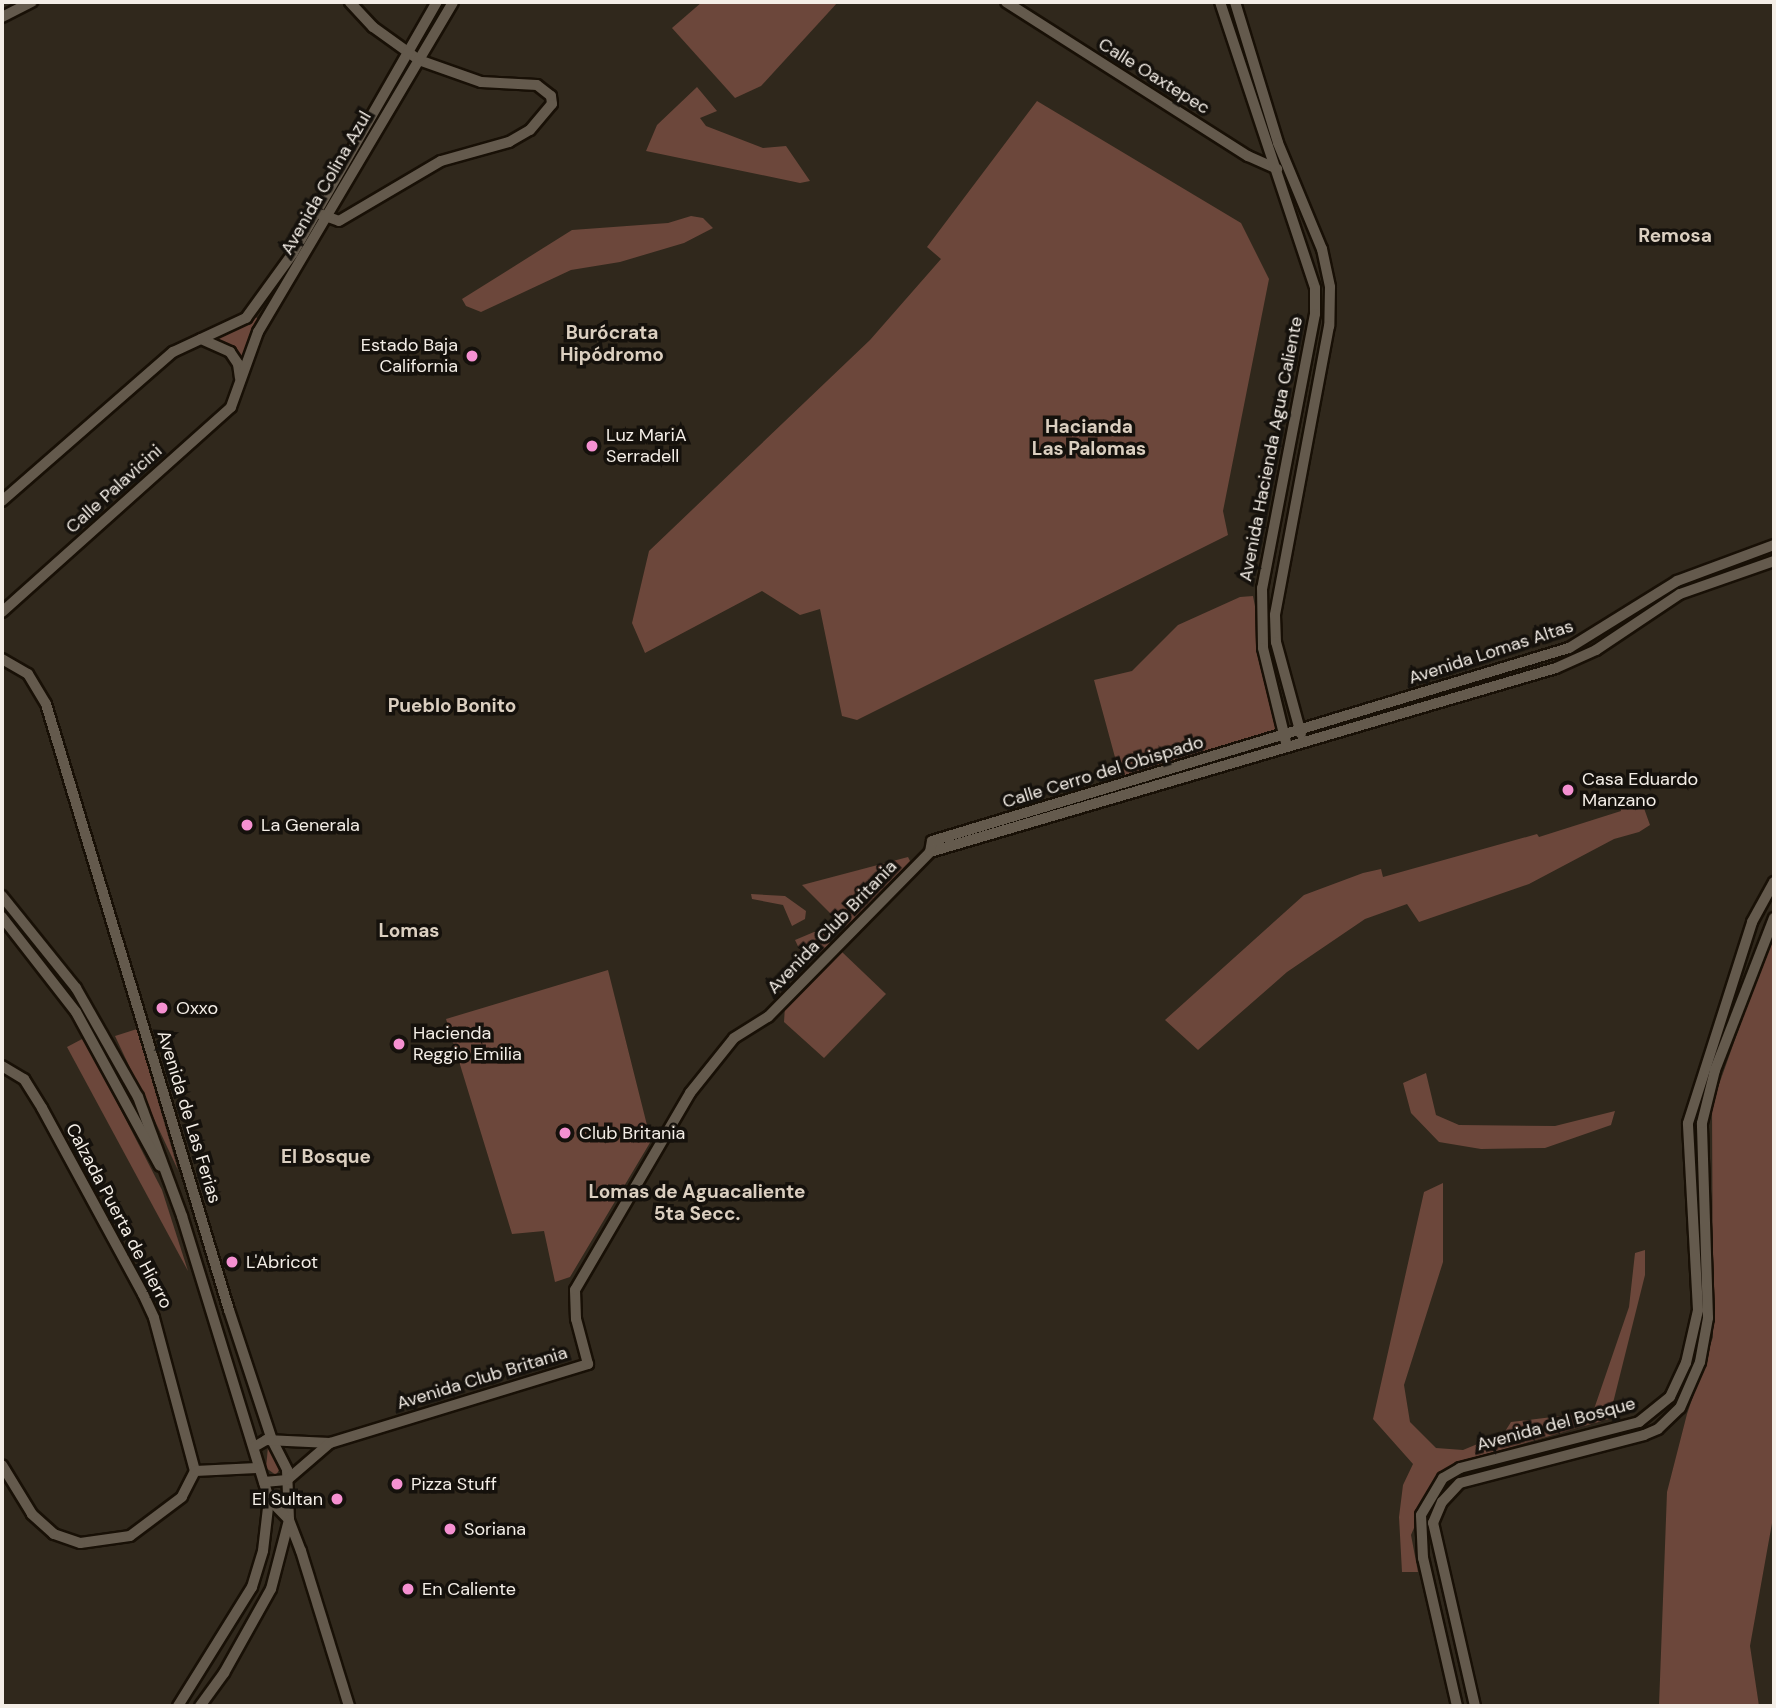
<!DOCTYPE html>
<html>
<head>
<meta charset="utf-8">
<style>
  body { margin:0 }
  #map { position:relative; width:1776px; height:1708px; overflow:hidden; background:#30281c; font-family:"DM Sans",sans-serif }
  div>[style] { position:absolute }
  .green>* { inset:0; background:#6c473b }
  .roads { filter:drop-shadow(2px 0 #181006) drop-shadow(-2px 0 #181006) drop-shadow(0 2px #181006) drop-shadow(0 -2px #181006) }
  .secondary>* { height:10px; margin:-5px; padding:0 5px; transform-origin:5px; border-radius:5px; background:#645a4d }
  .dots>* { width:19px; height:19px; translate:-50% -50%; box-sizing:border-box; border:4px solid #15110c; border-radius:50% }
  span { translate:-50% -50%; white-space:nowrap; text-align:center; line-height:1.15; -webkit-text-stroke:7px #15110c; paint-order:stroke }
  .street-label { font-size:18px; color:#f4eee7 }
  .poi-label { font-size:18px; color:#f4eee7 }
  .right { translate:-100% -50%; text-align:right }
  .left { translate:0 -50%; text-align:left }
  .neighbourhood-label { font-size:19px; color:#dbcfc0; font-weight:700 }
  .frame { position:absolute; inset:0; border:4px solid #f4eee7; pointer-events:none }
</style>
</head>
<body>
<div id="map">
  <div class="green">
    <i style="clip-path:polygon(702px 2px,838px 2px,761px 86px,735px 98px,672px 28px)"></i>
    <i style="clip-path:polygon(697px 87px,717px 111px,700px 118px,706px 126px,763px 148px,786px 146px,810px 181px,800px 183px,646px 151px,657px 125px)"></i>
    <i style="clip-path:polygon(1037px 101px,1241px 223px,1269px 279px,1223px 511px,1228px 535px,857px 720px,842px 716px,820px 609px,800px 615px,762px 591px,645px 653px,632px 623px,649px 551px,870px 340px,941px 259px,927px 247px)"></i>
    <i style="clip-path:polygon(691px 216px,703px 218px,713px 228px,684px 243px,620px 262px,571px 270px,481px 312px,466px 306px,462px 299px,572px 230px,668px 223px)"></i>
    <i style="clip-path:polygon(256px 317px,259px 321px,244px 362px,216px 337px)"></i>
    <i style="clip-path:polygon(1253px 596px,1280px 735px,1122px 783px,1094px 680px,1132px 671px,1178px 625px,1240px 597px)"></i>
    <i style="clip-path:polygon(1640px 797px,1650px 825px,1639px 832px,1614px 839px,1529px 884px,1419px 922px,1407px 904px,1365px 919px,1287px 972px,1198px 1050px,1165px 1020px,1304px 895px,1363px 873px,1381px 869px,1383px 877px,1537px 834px,1539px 837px,1621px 811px,1620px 805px)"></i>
    <i style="clip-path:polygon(908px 857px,910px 861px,845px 928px,802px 885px)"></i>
    <i style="clip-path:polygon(751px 894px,785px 896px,806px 911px,805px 919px,792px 926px,783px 905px,752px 899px)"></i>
    <i style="clip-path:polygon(1774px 930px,1774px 1512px,1750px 1646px,1759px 1706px,1659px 1706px,1667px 1492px,1687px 1414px,1713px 1337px,1712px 1104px)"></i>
    <i style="clip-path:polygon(814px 932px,822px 932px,830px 943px,807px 965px,795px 940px)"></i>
    <i style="clip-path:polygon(842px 952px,886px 994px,824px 1058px,784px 1022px,785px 1006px)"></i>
    <i style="clip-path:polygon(608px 970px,651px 1141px,570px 1277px,555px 1282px,544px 1231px,512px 1234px,446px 1019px)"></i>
    <i style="clip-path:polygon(137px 1029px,178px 1170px,115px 1036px)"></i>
    <i style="clip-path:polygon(84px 1038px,162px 1190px,188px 1271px,67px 1047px)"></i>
    <i style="clip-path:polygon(1426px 1073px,1436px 1115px,1459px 1125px,1555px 1126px,1615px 1111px,1611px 1125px,1545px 1148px,1481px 1149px,1439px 1142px,1411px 1113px,1403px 1083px)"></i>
    <i style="clip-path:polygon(1443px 1183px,1443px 1262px,1404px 1385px,1410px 1422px,1436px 1448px,1463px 1450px,1504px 1433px,1511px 1422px,1593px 1412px,1629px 1307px,1635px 1253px,1645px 1250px,1645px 1275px,1609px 1419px,1458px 1462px,1436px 1476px,1411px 1535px,1418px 1572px,1402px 1572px,1399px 1517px,1403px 1485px,1413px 1464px,1373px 1419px,1424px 1192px)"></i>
    <i style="clip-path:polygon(268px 1447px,282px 1465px,276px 1475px,266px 1468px)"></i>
  </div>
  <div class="roads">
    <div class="secondary">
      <i style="left:1006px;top:2px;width:287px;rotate:32.5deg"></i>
      <i style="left:1248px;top:156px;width:32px;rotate:24deg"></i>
      <i style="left:1220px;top:2px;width:301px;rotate:71.6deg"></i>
      <i style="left:1315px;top:288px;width:26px;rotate:90deg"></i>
      <i style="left:1315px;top:314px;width:279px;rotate:100.9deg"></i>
      <i style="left:1262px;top:588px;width:60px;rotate:89deg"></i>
      <i style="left:1263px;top:648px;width:97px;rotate:76.3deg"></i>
      <i style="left:1235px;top:2px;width:147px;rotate:73deg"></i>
      <i style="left:1278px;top:143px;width:115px;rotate:67.5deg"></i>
      <i style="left:1322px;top:249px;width:39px;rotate:78deg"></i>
      <i style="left:1330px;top:287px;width:39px;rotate:91deg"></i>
      <i style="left:1329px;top:326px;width:294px;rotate:100.6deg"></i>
      <i style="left:1275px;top:615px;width:27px;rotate:88deg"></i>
      <i style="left:1276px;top:642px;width:95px;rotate:74.8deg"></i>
      <i style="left:2px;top:17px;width:34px;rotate:-27deg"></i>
      <i style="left:320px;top:214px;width:20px;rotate:20deg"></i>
      <i style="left:339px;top:221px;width:118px;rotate:-30.5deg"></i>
      <i style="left:441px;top:161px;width:71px;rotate:-15.6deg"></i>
      <i style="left:509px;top:142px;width:24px;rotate:-30deg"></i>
      <i style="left:530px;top:130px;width:34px;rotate:-50deg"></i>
      <i style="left:552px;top:104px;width:8px;rotate:-97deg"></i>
      <i style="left:551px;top:96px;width:18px;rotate:-142deg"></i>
      <i style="left:537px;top:85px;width:56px;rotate:-176.9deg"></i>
      <i style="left:481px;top:82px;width:66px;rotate:-160.5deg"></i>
      <i style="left:419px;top:60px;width:57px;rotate:-144.3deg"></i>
      <i style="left:373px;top:27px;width:34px;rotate:-133deg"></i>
      <i style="left:201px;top:339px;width:32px;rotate:24deg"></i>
      <i style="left:230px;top:352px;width:14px;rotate:56deg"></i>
      <i style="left:238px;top:364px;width:14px;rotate:82deg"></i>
      <i style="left:2px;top:501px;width:227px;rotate:-41.1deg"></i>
      <i style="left:173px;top:352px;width:81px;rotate:-25deg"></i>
      <i style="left:246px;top:318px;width:80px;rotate:-54.1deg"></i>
      <i style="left:293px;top:253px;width:289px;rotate:-60.2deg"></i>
      <i style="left:2px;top:612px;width:307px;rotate:-41.8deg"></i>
      <i style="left:231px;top:407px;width:80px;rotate:-70.2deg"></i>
      <i style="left:258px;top:332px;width:383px;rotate:-59.4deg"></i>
      <i style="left:2px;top:659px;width:30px;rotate:30deg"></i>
      <i style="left:28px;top:674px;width:35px;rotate:59deg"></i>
      <i style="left:46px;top:704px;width:633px;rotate:73.2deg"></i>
      <i style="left:229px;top:1310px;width:137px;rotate:71.7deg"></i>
      <i style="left:272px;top:1440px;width:34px;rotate:63deg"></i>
      <i style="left:287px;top:1470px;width:50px;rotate:87.7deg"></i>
      <i style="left:289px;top:1520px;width:71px;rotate:104.6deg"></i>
      <i style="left:271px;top:1589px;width:96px;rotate:119.2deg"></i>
      <i style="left:224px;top:1673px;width:41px;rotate:126deg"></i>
      <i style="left:930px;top:852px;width:652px;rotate:-16.38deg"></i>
      <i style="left:1556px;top:668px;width:44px;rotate:-24.2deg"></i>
      <i style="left:1596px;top:650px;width:101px;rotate:-33.7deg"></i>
      <i style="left:1680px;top:594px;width:100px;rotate:-19.3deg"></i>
      <i style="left:2px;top:896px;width:118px;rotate:51.2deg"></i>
      <i style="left:76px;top:988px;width:125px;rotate:60.4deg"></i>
      <i style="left:138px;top:1097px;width:127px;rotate:69.7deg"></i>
      <i style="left:182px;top:1216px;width:296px;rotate:72.9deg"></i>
      <i style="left:269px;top:1499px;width:52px;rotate:96.6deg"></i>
      <i style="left:263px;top:1551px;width:38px;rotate:107deg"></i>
      <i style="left:252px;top:1587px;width:140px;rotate:121.9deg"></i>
      <i style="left:2px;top:917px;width:120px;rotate:52.1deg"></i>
      <i style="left:76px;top:1012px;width:175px;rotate:61.4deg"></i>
      <i style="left:2px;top:1066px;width:26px;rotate:31deg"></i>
      <i style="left:24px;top:1079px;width:34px;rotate:58deg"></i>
      <i style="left:42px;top:1108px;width:212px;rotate:61.5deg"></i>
      <i style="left:143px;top:1294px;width:26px;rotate:65deg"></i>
      <i style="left:154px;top:1318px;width:158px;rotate:75deg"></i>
      <i style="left:195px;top:1471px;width:29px;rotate:117deg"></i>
      <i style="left:182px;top:1497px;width:65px;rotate:143.1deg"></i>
      <i style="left:130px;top:1536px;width:50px;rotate:172deg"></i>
      <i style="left:80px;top:1543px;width:28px;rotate:-161deg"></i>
      <i style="left:54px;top:1534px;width:30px;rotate:-138deg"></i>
      <i style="left:32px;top:1514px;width:57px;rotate:-121.5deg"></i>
      <i style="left:254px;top:1447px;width:14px;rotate:-30deg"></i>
      <i style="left:266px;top:1440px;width:64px;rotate:2.7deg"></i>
      <i style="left:330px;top:1443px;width:270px;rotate:-17deg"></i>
      <i style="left:588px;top:1364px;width:47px;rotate:-104.9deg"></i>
      <i style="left:576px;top:1319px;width:29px;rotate:-92deg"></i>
      <i style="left:575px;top:1290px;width:228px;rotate:-59.7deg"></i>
      <i style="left:690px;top:1093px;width:70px;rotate:-51.3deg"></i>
      <i style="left:734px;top:1038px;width:40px;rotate:-32deg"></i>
      <i style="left:768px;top:1017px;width:231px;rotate:-45.5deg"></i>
      <i style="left:930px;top:852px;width:11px;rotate:-80deg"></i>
      <i style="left:932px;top:841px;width:666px;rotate:-16.86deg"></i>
      <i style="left:1569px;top:648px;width:127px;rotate:-31.8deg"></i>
      <i style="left:1677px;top:581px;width:103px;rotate:-20.4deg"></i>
      <i style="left:195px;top:1471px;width:62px;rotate:-2.8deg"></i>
      <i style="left:264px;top:1482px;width:23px;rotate:-5deg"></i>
      <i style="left:287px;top:1480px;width:57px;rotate:-40.7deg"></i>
      <i style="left:269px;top:1499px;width:29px;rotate:46deg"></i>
      <i style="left:289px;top:1520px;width:33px;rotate:69deg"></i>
      <i style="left:301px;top:1551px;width:162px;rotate:72.8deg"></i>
      <i style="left:1457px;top:1706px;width:152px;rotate:-102.9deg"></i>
      <i style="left:1423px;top:1558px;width:43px;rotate:-92.7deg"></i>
      <i style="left:1421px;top:1515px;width:43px;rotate:-59.3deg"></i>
      <i style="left:1443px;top:1478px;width:20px;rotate:-30deg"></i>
      <i style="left:1460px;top:1468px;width:185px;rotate:-14.4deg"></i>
      <i style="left:1639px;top:1422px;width:40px;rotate:-39deg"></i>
      <i style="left:1670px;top:1397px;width:38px;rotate:-65deg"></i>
      <i style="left:1686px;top:1363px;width:54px;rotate:-77.2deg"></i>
      <i style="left:1698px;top:1310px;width:187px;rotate:-93.1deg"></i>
      <i style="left:1688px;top:1123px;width:211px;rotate:-72.3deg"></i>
      <i style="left:1752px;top:922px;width:46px;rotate:-61.2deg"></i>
      <i style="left:1475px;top:1706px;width:188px;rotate:-102.9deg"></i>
      <i style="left:1433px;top:1523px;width:23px;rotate:-67deg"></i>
      <i style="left:1442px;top:1502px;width:26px;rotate:-47deg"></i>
      <i style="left:1460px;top:1483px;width:190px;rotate:-14.6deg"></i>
      <i style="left:1644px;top:1435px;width:15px;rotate:-23deg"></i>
      <i style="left:1658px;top:1429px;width:30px;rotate:-44deg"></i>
      <i style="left:1680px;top:1408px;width:50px;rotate:-66.5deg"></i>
      <i style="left:1700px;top:1362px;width:45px;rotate:-79.7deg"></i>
      <i style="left:1708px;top:1318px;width:195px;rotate:-91.8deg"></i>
      <i style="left:1702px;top:1123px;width:55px;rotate:-76.2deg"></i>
      <i style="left:1715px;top:1070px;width:163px;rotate:-68.8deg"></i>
    </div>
  </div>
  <div class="dots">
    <i style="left:472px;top:356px;background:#f590d1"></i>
    <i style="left:592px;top:446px;background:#f590d1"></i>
    <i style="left:1568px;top:790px;background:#f590d1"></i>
    <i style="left:247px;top:825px;background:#f590d1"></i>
    <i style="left:162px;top:1008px;background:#f590d1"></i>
    <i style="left:399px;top:1044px;background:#f590d1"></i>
    <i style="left:565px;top:1133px;background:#f590d1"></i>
    <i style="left:232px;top:1262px;background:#f590d1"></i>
    <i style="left:397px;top:1484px;background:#f590d1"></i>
    <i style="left:337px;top:1499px;background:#f590d1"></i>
    <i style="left:450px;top:1529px;background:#f590d1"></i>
    <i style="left:408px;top:1589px;background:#f590d1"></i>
  </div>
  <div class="street-label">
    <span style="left:1154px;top:76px;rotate:32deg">Calle Oaxtepec</span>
    <span style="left:326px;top:183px;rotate:-60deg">Avenida Colina Azul</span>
    <span style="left:1271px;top:449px;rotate:-79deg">Avenida Hacienda Agua Caliente</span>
    <span style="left:114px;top:489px;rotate:-42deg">Calle Palavicini</span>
    <span style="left:1491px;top:652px;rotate:-18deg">Avenida Lomas Altas</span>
    <span style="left:1103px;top:772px;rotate:-17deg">Calle Cerro del Obispado</span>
    <span style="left:832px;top:927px;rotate:-46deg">Avenida Club Britania</span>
    <span style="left:189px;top:1117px;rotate:73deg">Avenida de Las Ferias</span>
    <span style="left:119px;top:1216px;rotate:62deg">Calzada Puerta de Hierro</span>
    <span style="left:482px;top:1378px;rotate:-17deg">Avenida Club Britania</span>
    <span style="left:1556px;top:1424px;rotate:-15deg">Avenida del Bosque</span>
  </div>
  <div class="poi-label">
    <span class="right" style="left:458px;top:356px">Estado Baja<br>California</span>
    <span class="left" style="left:606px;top:446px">Luz MariA<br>Serradell</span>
    <span class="left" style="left:1582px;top:790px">Casa Eduardo<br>Manzano</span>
    <span class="left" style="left:261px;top:825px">La Generala</span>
    <span class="left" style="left:176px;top:1008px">Oxxo</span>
    <span class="left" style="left:413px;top:1044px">Hacienda<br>Reggio Emilia</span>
    <span class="left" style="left:579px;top:1133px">Club Britania</span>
    <span class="left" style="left:246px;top:1262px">L'Abricot</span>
    <span class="left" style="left:411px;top:1484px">Pizza Stuff</span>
    <span class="right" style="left:323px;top:1499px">El Sultan</span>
    <span class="left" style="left:464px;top:1529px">Soriana</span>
    <span class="left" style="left:422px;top:1589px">En Caliente</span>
  </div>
  <div class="neighbourhood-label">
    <span style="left:1675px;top:236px">Remosa</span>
    <span style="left:612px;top:344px">Burócrata<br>Hipódromo</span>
    <span style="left:1089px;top:438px">Hacianda<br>Las Palomas</span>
    <span style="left:452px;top:706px">Pueblo Bonito</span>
    <span style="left:409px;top:931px">Lomas</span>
    <span style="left:326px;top:1157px">El Bosque</span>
    <span style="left:697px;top:1203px">Lomas de Aguacaliente<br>5ta Secc.</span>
  </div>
  <div class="frame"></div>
</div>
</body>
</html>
